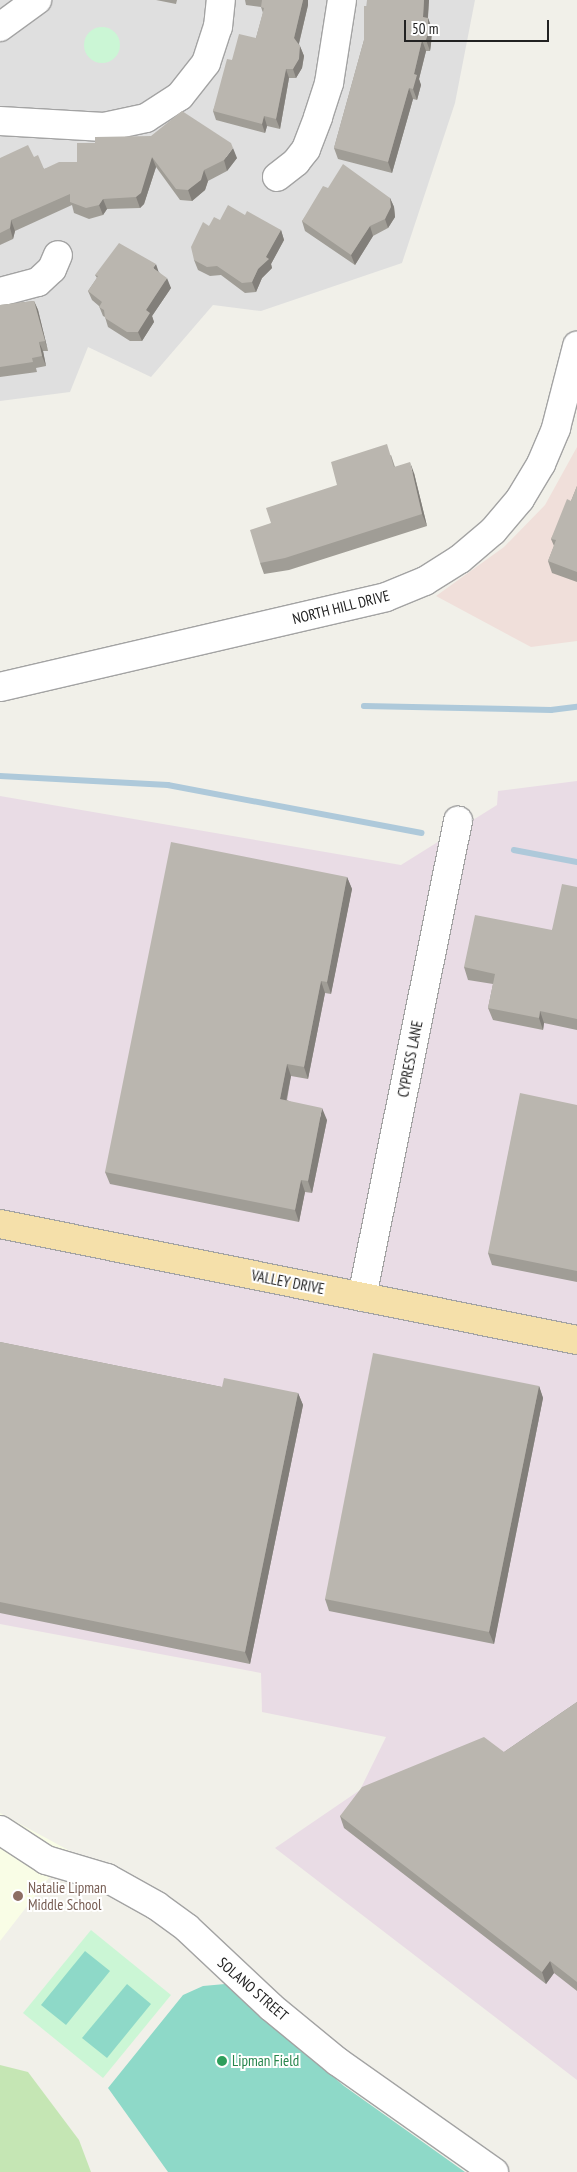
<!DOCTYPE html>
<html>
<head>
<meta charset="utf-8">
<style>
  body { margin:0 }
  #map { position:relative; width:577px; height:2172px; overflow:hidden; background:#f1f0e9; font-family:"PT Sans Narrow",sans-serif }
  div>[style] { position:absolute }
  .residential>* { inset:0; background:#dfdfdf }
  .commercial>* { inset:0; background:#f0dfda }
  .industrial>* { inset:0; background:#e9dce5 }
  .education>* { inset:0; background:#f9fde6 }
  .grass>* { inset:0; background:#c5e6b4 }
  .park>* { inset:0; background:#cbf6d5 }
  .round { border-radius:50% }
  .pitch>* { inset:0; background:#8ed9c8 }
  .stream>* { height:5.5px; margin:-2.75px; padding:0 2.75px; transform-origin:2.75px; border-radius:2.75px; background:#aec9da }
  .roads { filter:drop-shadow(1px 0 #a3a3a3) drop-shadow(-1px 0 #a3a3a3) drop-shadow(0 1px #a3a3a3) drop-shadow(0 -1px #a3a3a3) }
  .minor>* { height:28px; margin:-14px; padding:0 14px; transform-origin:14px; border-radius:14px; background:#fff }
  .major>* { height:28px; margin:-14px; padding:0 14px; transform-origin:14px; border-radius:14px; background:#f5e0aa }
  .wall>* { inset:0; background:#a09d96 }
  .shaded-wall>* { inset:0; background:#827f7a }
  .building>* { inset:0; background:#bab6af }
  .dots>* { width:14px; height:14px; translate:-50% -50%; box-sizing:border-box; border:2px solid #fff; border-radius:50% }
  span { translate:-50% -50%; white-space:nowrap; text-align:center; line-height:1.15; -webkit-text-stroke:4px #fff; paint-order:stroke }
  .street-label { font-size:15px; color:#222 }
  .education-label { font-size:15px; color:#785e54 }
  .left { translate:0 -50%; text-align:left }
  .leisure-label { font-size:15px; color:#27864d }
  .scale { position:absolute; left:404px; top:20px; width:145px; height:22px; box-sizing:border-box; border:2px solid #222; border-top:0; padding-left:6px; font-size:15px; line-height:18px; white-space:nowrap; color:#222; -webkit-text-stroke:4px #fff; paint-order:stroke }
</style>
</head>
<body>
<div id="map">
  <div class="residential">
    <i style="clip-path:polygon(0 0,475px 0,455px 103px,402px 263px,261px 311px,213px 305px,151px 377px,88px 347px,70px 392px,0 401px)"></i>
  </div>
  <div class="commercial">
    <i style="clip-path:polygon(577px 447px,577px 641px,531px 647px,436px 596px,504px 547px,545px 505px)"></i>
  </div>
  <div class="industrial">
    <i style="clip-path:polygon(577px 781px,577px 2080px,275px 1848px,360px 1790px,386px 1737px,262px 1712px,261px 1673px,0 1624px,0 796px,401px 865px,497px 805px,498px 791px)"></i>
  </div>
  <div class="education">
    <i style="clip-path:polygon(0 1813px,70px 1851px,0 1941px)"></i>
  </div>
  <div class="grass">
    <i style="clip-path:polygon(0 2065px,28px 2072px,79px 2140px,91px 2172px,0 2172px)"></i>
  </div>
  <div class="park">
    <i class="round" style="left:84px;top:27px;width:36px;height:36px"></i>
    <i style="clip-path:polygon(91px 1930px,171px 1995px,103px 2078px,23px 2013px)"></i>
  </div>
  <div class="pitch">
    <i style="clip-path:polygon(85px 1951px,110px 1971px,66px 2025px,41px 2005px)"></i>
    <i style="clip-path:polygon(127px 1984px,151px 2004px,107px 2058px,82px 2038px)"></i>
    <i style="clip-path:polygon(225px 1984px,344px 2086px,465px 2172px,168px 2172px,108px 2088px,183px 1995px,203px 1986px)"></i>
  </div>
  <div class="stream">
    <i style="left:364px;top:706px;width:187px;rotate:1.2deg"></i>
    <i style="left:551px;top:710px;width:26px;rotate:-7deg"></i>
    <i style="left:0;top:776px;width:168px;rotate:3.1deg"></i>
    <i style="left:168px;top:785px;width:258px;rotate:10.7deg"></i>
    <i style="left:514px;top:850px;width:64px;rotate:10.8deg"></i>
  </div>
  <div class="roads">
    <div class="minor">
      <i style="left:0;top:27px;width:46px;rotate:-36.1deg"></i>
      <i style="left:0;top:121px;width:104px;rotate:3.3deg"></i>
      <i style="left:104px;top:127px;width:43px;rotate:-12.1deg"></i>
      <i style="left:146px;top:118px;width:40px;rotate:-32.9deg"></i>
      <i style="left:180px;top:96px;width:42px;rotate:-51.8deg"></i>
      <i style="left:206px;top:63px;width:38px;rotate:-72deg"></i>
      <i style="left:218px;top:27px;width:27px;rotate:-84deg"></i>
      <i style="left:277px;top:177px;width:24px;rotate:-38deg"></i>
      <i style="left:296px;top:162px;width:16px;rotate:-52deg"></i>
      <i style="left:306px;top:149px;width:34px;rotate:-69deg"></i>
      <i style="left:318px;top:117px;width:36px;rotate:-72deg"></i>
      <i style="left:329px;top:83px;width:84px;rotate:-81.1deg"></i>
      <i style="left:0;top:292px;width:39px;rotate:-15deg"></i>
      <i style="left:38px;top:282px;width:19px;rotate:-43deg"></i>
      <i style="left:52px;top:269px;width:15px;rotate:-67deg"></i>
      <i style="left:0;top:687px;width:396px;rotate:-13.1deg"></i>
      <i style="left:386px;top:597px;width:42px;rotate:-22.3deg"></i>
      <i style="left:425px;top:581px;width:41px;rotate:-32.2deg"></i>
      <i style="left:460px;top:559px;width:43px;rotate:-40.3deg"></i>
      <i style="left:493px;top:531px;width:42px;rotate:-49.8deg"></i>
      <i style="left:520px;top:499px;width:41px;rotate:-59deg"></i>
      <i style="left:541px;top:464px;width:39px;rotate:-67deg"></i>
      <i style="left:556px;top:428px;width:85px;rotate:-75.6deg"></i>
      <i style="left:362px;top:1297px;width:486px;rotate:-78.6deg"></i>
      <i style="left:0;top:1830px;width:55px;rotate:33.1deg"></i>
      <i style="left:46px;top:1860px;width:64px;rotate:16.4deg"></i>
      <i style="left:107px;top:1878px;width:57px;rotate:29.2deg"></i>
      <i style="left:157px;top:1906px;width:37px;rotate:36deg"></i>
      <i style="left:187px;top:1928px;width:115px;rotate:43.2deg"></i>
      <i style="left:271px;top:2007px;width:87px;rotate:39.4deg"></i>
      <i style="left:338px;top:2062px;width:191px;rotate:35.2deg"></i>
    </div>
    <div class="major">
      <i style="left:0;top:1224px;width:589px;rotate:11.37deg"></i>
    </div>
  </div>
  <div class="wall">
    <i style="clip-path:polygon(156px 0,177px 0,176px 4px)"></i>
    <i style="clip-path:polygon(245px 0,308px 0,308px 5px,299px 44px,304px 56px,302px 68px,296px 78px,289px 78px,280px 129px,267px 126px,265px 133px,216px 120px,213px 111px,232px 60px,256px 38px,263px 13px,261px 7px,246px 5px)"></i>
    <i style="clip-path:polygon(367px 0,429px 0,428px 18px,432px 29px,431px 44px,430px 51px,426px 51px,419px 79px,421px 85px,417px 100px,413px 99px,392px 173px,338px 159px,334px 148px,364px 40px)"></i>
    <i style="clip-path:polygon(77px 143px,237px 158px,227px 171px,208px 181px,205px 190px,192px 201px,180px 200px,156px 167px,144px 204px,140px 208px,107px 209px,103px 215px,89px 219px,74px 213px,72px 205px,15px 231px,13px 239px,0 245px,0 158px,34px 157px,44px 169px,77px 162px)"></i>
    <i style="clip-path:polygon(328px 188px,390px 198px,394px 207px,395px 217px,388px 228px,373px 236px,355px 265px,305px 231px,302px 221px)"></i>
    <i style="clip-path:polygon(220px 220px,281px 230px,284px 240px,271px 264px,272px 268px,262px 278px,256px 292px,245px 293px,221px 275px,210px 276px,198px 270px,194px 260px,209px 226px)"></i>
    <i style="clip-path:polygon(159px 272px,171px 288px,152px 316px,154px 322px,142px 341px,130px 341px,108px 327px,105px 317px,103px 316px,99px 306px,92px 300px,88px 291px,97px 278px,95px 275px)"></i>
    <i style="clip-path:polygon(34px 301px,38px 310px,48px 351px,43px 351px,46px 366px,36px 368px,37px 372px,0 377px,0 305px)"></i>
    <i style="clip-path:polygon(391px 455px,395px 467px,414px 473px,427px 526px,289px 570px,264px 574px,260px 563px,271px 523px)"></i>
    <i style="clip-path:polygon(577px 486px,577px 582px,552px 573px,548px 561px,554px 546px,551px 539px,571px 501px)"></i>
    <i style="clip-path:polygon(347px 877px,352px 889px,331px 994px,325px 993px,308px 1079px,291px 1076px,287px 1100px,327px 1120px,312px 1193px,305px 1192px,299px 1222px,110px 1184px,105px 1172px)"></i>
    <i style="clip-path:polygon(577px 887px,577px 1030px,544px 1023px,543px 1030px,493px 1020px,488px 1008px,493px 984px,468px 980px,464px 967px,552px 930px)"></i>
    <i style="clip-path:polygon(577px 1105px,577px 1282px,492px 1265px,488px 1253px)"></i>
    <i style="clip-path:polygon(0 1342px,222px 1387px,298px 1393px,303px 1405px,250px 1664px,0 1613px)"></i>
    <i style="clip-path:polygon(539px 1386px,543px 1398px,494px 1644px,329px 1611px,325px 1599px)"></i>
    <i style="clip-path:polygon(577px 1702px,577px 1991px,554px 1973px,546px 1984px,344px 1828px,340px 1816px,504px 1752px)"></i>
  </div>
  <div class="shaded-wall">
    <i style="clip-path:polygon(303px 0,308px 0,308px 5px,298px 47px,294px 38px)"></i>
    <i style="clip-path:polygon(424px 0,429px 0,427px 28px,423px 17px)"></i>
    <i style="clip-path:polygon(428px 18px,432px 29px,431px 44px,430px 51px,426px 40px)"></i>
    <i style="clip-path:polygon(422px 40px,426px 51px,419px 79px,421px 85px,417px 100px,413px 89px,414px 74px)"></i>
    <i style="clip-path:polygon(300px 46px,304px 56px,302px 68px,296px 78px,293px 69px)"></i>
    <i style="clip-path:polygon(286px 69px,289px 78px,280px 129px,276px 119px)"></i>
    <i style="clip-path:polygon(409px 88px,413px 99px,392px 173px,388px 162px)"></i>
    <i style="clip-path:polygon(264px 116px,267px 126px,265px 133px,262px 124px)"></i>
    <i style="clip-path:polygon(233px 148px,237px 158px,227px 171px,224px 160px)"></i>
    <i style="clip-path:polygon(152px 157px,156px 167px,144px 204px,140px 208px,136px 197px)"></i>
    <i style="clip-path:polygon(204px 170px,208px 181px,205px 190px,192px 201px,188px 190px)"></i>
    <i style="clip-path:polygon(390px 198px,394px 207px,395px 217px,388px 228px,385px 219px)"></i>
    <i style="clip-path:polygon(103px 199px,107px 209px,103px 215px,99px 205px)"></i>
    <i style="clip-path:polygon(11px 220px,15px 231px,13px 239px,10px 228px)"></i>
    <i style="clip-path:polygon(370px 226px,373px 236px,355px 265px,351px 255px)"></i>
    <i style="clip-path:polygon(281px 230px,284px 240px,271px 264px,272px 268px,262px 278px,256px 292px,252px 282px,258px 269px)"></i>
    <i style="clip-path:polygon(156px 264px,159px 273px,153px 268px)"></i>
    <i style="clip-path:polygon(167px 278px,171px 288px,152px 316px,154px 322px,142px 341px,138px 332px,146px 310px)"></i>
    <i style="clip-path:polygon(34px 301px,38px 310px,48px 351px,45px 341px)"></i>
    <i style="clip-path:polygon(39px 342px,43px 351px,46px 366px,42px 356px)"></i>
    <i style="clip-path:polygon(410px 462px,414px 473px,427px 526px,422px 514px)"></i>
    <i style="clip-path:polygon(347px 877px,352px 889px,331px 994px,327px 982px)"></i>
    <i style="clip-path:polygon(321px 981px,325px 993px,308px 1079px,304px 1067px)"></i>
    <i style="clip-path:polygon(540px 1011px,544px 1023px,543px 1030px,539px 1018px)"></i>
    <i style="clip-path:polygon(287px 1064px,291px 1076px,284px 1111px,280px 1099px)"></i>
    <i style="clip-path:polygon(322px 1108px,327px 1120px,312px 1193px,308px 1181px)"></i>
    <i style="clip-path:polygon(301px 1180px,305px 1192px,299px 1222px,295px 1210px)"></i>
    <i style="clip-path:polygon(539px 1386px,543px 1398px,494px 1644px,489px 1632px)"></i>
    <i style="clip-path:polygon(298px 1393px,303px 1405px,250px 1664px,245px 1652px)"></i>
    <i style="clip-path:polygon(550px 1961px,554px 1973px,546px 1984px,542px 1972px)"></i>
  </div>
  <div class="building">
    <i style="clip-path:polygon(262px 0,303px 0,294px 38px,300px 46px,299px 59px,293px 69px,286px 69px,276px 119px,264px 116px,262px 124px,213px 111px,227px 59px,232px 60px,239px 34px,256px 38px,264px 8px,261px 7px)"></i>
    <i style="clip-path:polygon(367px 0,424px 0,423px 17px,428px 18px,428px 33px,426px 40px,422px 40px,414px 74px,417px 75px,413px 89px,409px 88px,388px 162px,334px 148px,364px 40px,364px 6px,367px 6px)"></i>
    <i style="clip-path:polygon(182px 111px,231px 143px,233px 148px,224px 160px,204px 170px,201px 180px,188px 190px,176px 189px,152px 157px,141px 193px,136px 197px,103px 199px,99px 205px,86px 208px,70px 202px,70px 194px,11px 220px,10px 228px,0 233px,0 158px,28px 145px,34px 157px,38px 155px,44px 169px,59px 162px,77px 162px,77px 143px,95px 143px,95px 137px,151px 136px)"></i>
    <i style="clip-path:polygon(343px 164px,390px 198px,391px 207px,385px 219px,370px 226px,351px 255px,302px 221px,323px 186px,328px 188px)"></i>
    <i style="clip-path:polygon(228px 205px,245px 215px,247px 211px,281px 230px,266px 257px,269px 259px,258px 269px,252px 282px,242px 283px,217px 266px,207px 267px,194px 260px,191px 247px,203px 222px,209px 226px,214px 217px,220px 220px)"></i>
    <i style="clip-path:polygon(119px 243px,156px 264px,153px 268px,167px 278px,146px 310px,150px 313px,138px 332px,127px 332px,105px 318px,104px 310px,99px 307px,102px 302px,88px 291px,98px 276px,95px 275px)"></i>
    <i style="clip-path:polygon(34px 301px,45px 341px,39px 342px,42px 356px,32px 358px,33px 362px,0 367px,0 305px)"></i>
    <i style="clip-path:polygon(387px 444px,394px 467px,410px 462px,422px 514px,285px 558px,260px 563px,250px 530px,271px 523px,266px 508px,337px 485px,331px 462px)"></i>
    <i style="clip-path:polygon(577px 486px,577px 572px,548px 561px,556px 540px,551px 539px,567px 499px,571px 501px)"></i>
    <i style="clip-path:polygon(171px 842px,347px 877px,327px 982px,321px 981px,304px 1067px,287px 1064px,280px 1099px,322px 1108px,308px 1181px,301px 1180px,295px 1210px,105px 1172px)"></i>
    <i style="clip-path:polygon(562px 884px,577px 887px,577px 1019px,540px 1011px,539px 1018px,488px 1008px,495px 974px,464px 967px,475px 915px,552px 930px)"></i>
    <i style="clip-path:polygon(520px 1093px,577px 1105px,577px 1271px,488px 1253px)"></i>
    <i style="clip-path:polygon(0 1342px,222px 1387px,224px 1378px,298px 1393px,245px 1652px,0 1602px)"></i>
    <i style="clip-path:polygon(373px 1353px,539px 1386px,489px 1632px,325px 1599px)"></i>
    <i style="clip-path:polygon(577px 1702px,577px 1982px,550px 1961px,542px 1972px,340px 1816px,362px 1787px,484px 1737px,504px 1752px)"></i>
  </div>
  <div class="dots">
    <i style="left:18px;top:1896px;background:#8d6e63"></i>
    <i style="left:222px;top:2061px;background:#2e9e5b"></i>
  </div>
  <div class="street-label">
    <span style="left:341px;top:607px;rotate:-14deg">NORTH HILL DRIVE</span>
    <span style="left:410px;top:1059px;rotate:-79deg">CYPRESS LANE</span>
    <span style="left:288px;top:1282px;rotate:11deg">VALLEY DRIVE</span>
    <span style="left:253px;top:1989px;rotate:41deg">SOLANO STREET</span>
  </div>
  <div class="education-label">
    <span class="left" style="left:28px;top:1896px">Natalie Lipman<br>Middle School</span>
  </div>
  <div class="leisure-label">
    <span class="left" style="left:232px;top:2061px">Lipman Field</span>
  </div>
  <div class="scale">50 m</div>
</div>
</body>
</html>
